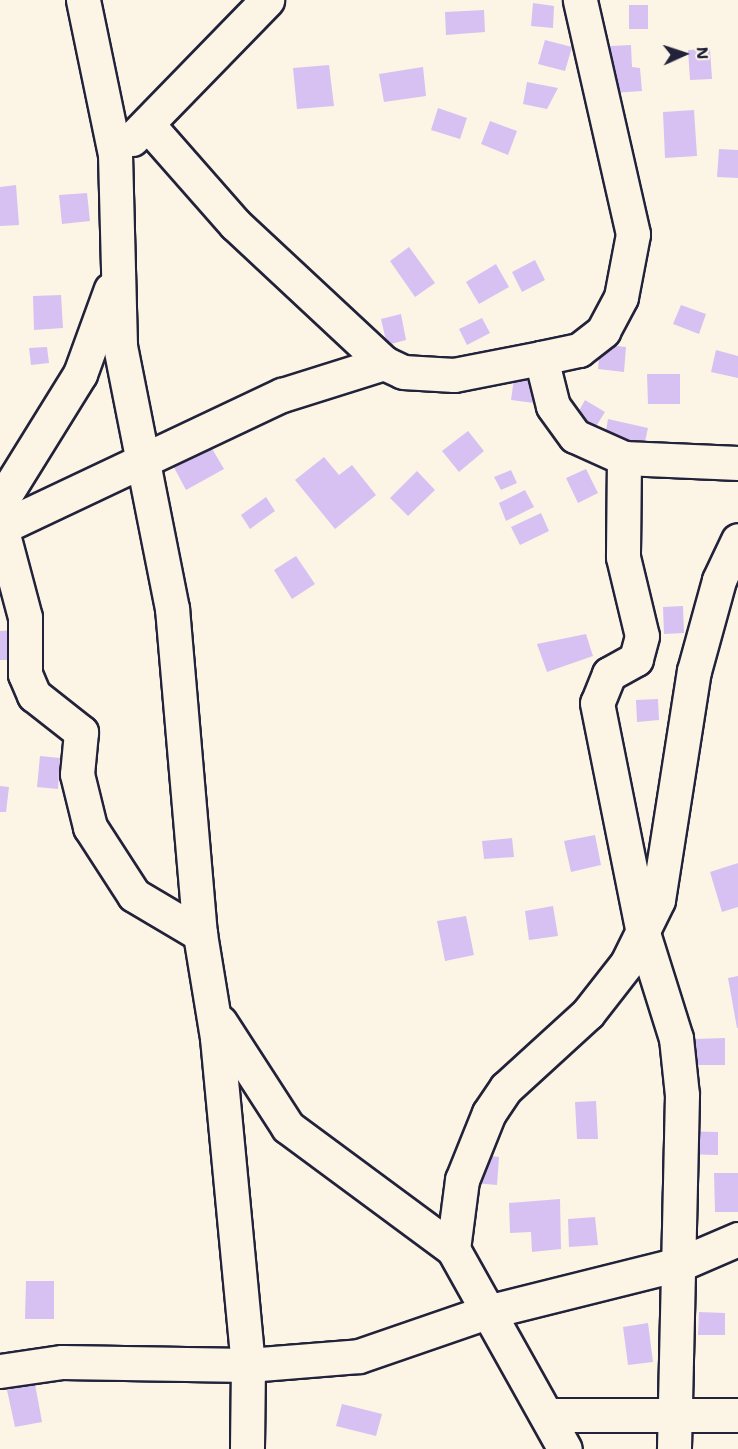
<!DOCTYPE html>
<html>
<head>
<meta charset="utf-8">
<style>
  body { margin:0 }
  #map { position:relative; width:738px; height:1449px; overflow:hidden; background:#fcf5e5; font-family:"Shantell Sans",sans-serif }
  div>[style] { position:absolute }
  .building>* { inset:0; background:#d7c1f2 }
  .roads { filter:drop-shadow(2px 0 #22223b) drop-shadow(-2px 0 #22223b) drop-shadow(0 2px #22223b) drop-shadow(0 -2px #22223b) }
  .minor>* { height:33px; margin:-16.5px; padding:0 16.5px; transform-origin:16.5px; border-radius:16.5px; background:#fcf5e5 }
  span { translate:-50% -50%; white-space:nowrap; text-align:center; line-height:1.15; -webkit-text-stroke:4.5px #fcf5e5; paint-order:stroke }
  .north { position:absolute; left:654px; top:24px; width:60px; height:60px; -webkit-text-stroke:4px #fcf5e5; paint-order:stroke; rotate:87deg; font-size:16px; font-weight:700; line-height:24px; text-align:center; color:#22223b }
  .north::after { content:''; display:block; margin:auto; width:21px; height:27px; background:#22223b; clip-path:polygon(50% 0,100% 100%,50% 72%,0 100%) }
</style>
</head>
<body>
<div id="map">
  <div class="building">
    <i style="clip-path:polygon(533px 3px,554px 6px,553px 28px,531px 26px)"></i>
    <i style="clip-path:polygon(629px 5px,648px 5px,648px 29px,629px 29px)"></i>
    <i style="clip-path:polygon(484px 10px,485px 32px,446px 35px,445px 12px)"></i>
    <i style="clip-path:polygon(545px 40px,572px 47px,565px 71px,538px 64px)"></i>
    <i style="clip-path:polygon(631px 45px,632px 67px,640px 68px,642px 91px,612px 93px,610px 46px)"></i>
    <i style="clip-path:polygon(710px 49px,712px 79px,690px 80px,688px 50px)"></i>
    <i style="clip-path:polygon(329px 65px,334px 106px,297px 109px,293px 68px)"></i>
    <i style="clip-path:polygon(423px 67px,426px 96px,384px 102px,379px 74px)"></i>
    <i style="clip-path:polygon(527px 82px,558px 88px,547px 109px,523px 104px)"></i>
    <i style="clip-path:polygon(438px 108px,467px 118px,460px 139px,431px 130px)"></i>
    <i style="clip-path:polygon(694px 110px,697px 156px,665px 158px,663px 112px)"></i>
    <i style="clip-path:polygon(490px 121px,517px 131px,508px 155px,481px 144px)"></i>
    <i style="clip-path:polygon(719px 149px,738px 150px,738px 178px,717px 177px)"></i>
    <i style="clip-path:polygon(16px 185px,19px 225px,0 226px,0 187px)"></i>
    <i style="clip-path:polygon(87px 193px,90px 221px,62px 224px,59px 195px)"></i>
    <i style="clip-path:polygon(409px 247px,435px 283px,415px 297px,390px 261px)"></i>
    <i style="clip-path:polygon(535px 260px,545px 280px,522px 292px,512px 272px)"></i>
    <i style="clip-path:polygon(496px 264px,509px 287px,479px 304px,466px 282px)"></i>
    <i style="clip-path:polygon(61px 295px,63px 328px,34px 330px,33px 296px)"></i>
    <i style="clip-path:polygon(681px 305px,706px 314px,699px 334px,673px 324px)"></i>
    <i style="clip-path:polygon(401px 314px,406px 340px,387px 345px,381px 319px)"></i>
    <i style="clip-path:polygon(482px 318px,490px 333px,467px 345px,459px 329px)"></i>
    <i style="clip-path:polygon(600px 344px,626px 347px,624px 372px,598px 369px)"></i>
    <i style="clip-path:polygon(47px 347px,49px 363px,31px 365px,29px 348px)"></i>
    <i style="clip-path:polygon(716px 350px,738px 356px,738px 378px,711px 372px)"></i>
    <i style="clip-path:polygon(647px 374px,680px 374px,680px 404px,648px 404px)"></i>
    <i style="clip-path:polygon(514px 378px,537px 381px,534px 403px,511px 400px)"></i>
    <i style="clip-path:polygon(585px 400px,605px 412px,595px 428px,576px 416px)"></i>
    <i style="clip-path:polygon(608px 419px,648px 428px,644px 446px,605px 437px)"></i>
    <i style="clip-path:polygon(468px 431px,484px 451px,459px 472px,442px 451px)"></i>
    <i style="clip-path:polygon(207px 440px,224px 469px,186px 490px,170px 460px)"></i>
    <i style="clip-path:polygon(324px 457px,339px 475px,352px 465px,376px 495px,335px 529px,295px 480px)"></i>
    <i style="clip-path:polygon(586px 469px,598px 493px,578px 503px,566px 478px)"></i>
    <i style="clip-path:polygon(511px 470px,517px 483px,501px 490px,494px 477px)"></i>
    <i style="clip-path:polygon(417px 471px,435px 490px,408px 516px,390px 498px)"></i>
    <i style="clip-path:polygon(525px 490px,534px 507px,506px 521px,499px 503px)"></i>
    <i style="clip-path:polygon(266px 497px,275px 511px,250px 529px,241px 515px)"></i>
    <i style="clip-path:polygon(541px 513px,549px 531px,520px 545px,511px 527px)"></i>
    <i style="clip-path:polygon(296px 556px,315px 584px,292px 599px,274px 570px)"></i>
    <i style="clip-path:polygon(683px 606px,684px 633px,664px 634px,663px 607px)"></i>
    <i style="clip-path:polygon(14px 630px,15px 660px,0 660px,0 631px)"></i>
    <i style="clip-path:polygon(586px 634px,593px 656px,547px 672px,537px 644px)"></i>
    <i style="clip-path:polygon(658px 699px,659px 720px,637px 722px,636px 700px)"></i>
    <i style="clip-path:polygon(40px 756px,60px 758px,58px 789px,37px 787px)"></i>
    <i style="clip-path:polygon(0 786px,9px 787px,6px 812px,0 812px)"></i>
    <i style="clip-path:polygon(595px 835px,601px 865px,571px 872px,564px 841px)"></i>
    <i style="clip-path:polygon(512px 838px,514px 857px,484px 859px,482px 841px)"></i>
    <i style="clip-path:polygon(738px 863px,738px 907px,722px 912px,710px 872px)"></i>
    <i style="clip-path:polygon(553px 906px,558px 936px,529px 940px,525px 911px)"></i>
    <i style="clip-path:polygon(466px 916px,474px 955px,445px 961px,437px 921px)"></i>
    <i style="clip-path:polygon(738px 976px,738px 1028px,737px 1028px,728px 978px)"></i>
    <i style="clip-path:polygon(725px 1038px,725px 1065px,694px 1065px,693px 1039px)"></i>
    <i style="clip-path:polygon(596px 1101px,598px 1139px,577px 1139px,575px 1102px)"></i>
    <i style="clip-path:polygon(679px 1131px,718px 1132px,718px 1155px,678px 1154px)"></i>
    <i style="clip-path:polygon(477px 1154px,499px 1157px,497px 1185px,474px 1183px)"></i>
    <i style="clip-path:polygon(714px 1173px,738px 1173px,738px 1212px,715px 1212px)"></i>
    <i style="clip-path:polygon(560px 1199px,561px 1249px,532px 1252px,531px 1232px,510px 1233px,509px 1203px)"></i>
    <i style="clip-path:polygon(595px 1217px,598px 1245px,569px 1247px,568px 1219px)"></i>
    <i style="clip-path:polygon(26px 1281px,54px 1281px,54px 1319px,25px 1319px)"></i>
    <i style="clip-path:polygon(699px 1312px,725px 1313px,725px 1335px,698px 1335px)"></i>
    <i style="clip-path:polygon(648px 1323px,653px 1362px,628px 1365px,623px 1327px)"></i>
    <i style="clip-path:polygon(35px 1384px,42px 1422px,15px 1427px,7px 1390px)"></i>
    <i style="clip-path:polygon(342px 1404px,382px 1414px,376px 1436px,336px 1426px)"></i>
  </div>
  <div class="roads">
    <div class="minor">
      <i style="left:83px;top:0;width:157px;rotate:78.3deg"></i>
      <i style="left:115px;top:154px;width:192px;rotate:88.5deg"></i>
      <i style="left:120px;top:346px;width:267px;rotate:78.8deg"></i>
      <i style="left:172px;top:608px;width:327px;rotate:85.1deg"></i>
      <i style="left:200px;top:934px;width:105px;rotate:80.7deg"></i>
      <i style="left:217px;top:1038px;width:328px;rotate:84.6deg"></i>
      <i style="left:248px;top:1365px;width:84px;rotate:90.7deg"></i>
      <i style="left:148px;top:125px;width:132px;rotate:48.7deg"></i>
      <i style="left:235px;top:224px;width:204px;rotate:43deg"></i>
      <i style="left:384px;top:363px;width:21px;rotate:25deg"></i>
      <i style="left:403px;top:372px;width:51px;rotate:3.4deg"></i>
      <i style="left:454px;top:375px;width:89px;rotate:-11.1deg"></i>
      <i style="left:541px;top:358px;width:49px;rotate:76deg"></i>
      <i style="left:553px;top:406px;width:37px;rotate:54deg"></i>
      <i style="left:575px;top:436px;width:54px;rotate:24.2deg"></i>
      <i style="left:624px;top:458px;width:114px;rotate:2.5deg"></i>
      <i style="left:132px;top:139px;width:194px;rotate:-45.8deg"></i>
      <i style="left:541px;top:358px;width:39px;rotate:-12deg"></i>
      <i style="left:579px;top:350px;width:31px;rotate:-38deg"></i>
      <i style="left:603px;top:331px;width:38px;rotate:-62deg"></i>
      <i style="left:621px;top:297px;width:64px;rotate:-79.2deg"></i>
      <i style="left:633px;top:234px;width:240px;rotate:-102.8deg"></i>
      <i style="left:624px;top:458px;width:99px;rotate:90.6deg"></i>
      <i style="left:623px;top:557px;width:81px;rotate:76.5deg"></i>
      <i style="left:642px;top:636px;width:24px;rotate:105deg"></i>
      <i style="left:636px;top:659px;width:31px;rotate:151deg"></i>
      <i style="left:609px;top:674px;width:31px;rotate:112deg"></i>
      <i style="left:597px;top:703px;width:235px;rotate:78.7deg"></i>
      <i style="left:643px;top:933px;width:110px;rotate:72.6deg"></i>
      <i style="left:676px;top:1038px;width:57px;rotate:84deg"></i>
      <i style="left:682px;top:1095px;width:354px;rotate:91.3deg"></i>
      <i style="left:0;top:503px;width:152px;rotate:-58.2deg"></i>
      <i style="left:80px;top:374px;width:90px;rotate:-70deg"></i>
      <i style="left:1px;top:527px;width:93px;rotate:75.1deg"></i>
      <i style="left:25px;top:617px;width:57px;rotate:90deg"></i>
      <i style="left:25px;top:674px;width:23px;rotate:67deg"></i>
      <i style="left:34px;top:695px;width:60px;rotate:38.2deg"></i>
      <i style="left:81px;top:732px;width:42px;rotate:95.4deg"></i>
      <i style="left:77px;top:774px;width:55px;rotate:76.2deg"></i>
      <i style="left:90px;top:827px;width:81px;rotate:57.1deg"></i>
      <i style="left:134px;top:895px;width:77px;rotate:30.6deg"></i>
      <i style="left:0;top:528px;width:312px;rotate:-25.3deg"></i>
      <i style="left:282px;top:395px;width:107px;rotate:-17.4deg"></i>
      <i style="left:220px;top:1022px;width:125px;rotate:57.1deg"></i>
      <i style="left:288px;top:1127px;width:205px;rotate:36.5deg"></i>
      <i style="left:453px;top:1249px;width:229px;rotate:60.8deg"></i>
      <i style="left:453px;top:1249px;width:70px;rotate:-82.6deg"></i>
      <i style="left:462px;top:1180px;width:72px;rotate:-68.1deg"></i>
      <i style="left:489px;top:1113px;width:30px;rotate:-56deg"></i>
      <i style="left:506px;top:1088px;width:111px;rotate:-42.4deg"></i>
      <i style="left:588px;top:1013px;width:63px;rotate:-52deg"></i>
      <i style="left:627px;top:963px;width:70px;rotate:-63.8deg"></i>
      <i style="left:658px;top:900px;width:232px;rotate:-81.1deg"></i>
      <i style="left:694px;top:671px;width:94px;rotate:-74.6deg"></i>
      <i style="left:719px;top:580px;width:44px;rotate:-64.6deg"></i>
      <i style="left:0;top:1371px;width:63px;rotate:-8.3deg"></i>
      <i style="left:62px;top:1362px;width:186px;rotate:0.9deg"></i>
      <i style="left:248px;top:1365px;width:111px;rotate:-4.6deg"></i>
      <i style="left:359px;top:1356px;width:135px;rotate:-19deg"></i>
      <i style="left:487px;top:1312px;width:199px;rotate:-14deg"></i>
      <i style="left:680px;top:1264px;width:63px;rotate:-23.3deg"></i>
      <i style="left:549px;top:1415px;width:189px"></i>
    </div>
  </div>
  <div class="north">N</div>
</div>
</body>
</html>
